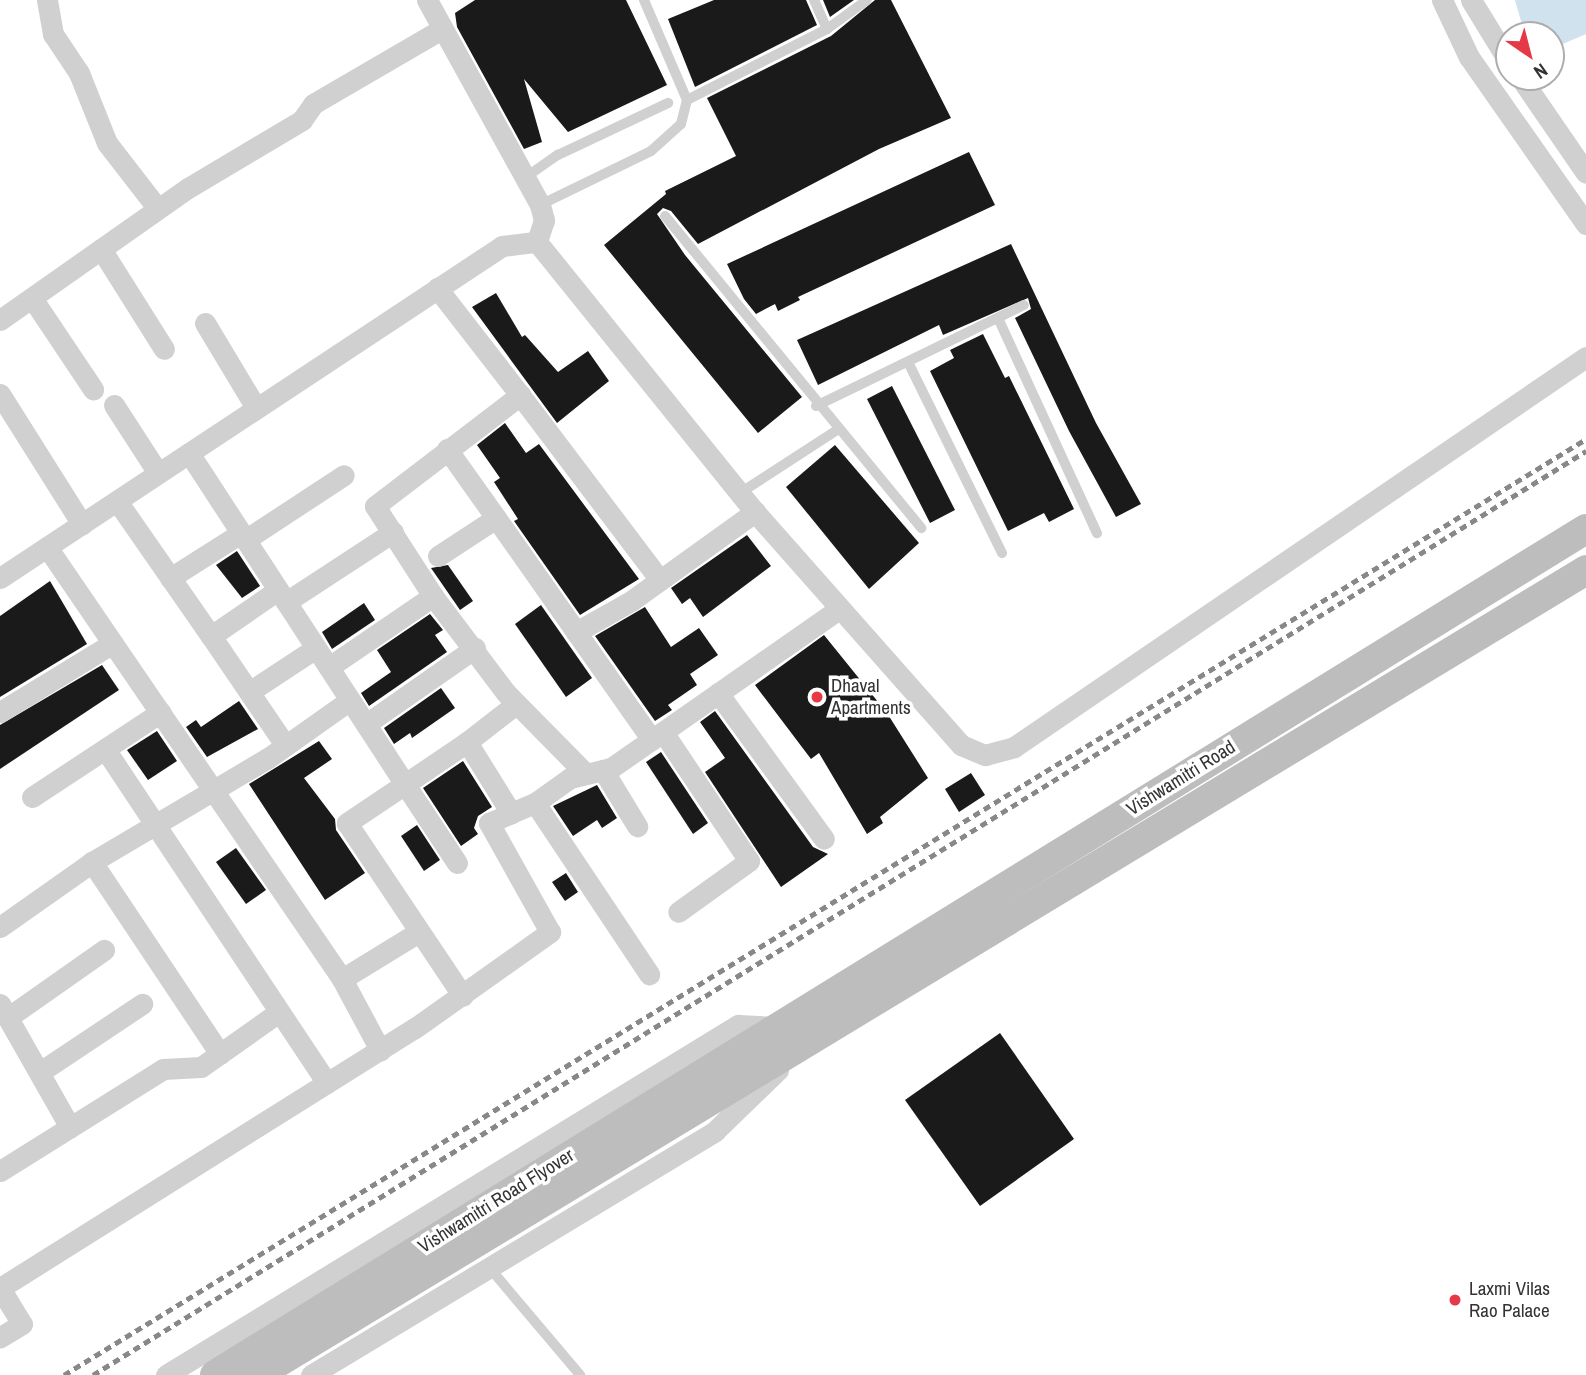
<!DOCTYPE html>
<html>
<head>
<meta charset="utf-8">
<style>
  body { margin:0 }
  #map { position:relative; width:1586px; height:1375px; overflow:hidden; background:#fff; font-family:"Archivo Narrow",sans-serif }
  div>[style] { position:absolute }
  .water>* { inset:0; background:#cfe2ee }
  .building>* { inset:0; background:#1a1a1a }
  .service>* { height:10px; margin:-5px; padding:0 5px; transform-origin:5px; border-radius:5px; background:#d0d0d0 }
  .minor>* { height:21px; margin:-10.5px; padding:0 10.5px; transform-origin:10.5px; border-radius:10.5px; background:#d0d0d0 }
  .secondary>* { height:30px; margin:-15px; padding:0 15px; transform-origin:15px; border-radius:15px; background:#bdbdbd }
  .rail>* { height:5px; margin-top:-2.5px; transform-origin:0; background:repeating-linear-gradient(90deg,#888 0 7px,transparent 0 12px) }
  .dots>* { width:19px; height:19px; translate:-50% -50%; box-sizing:border-box; border:4px solid #fff; border-radius:50% }
  span { translate:-50% -50%; white-space:nowrap; text-align:center; line-height:1.15; -webkit-text-stroke:7px #fff; paint-order:stroke }
  .poi-label { font-size:19px; color:#333 }
  .left { translate:0 -50%; text-align:left }
  .street-label { font-size:19px; color:#333 }
  .north { position:absolute; left:1495px; top:21px; width:70px; height:70px; box-sizing:border-box; background:#fff; border:2px solid #adadad; border-radius:50%; rotate:145deg; font-size:19px; font-weight:700; line-height:28px; text-align:center; color:#333 }
  .north::after { content:''; display:block; margin:auto; width:24px; height:32px; background:#e63946; clip-path:polygon(50% 0,100% 100%,50% 72%,0 100%) }
</style>
</head>
<body>
<div id="map">
  <div class="water">
    <i style="clip-path:polygon(1515px 0,1586px 0,1586px 34px,1551px 49px,1551px 35px,1525px 35px)"></i>
  </div>
  <div class="building">
    <i style="clip-path:polygon(475px 0,626px 0,667px 85px,568px 132px,524px 79px,542px 142px,524px 149px,457px 27px,455px 13px)"></i>
    <i style="clip-path:polygon(714px 0,806px 0,817px 25px,695px 87px,668px 19px)"></i>
    <i style="clip-path:polygon(823px 0,854px 0,830px 17px)"></i>
    <i style="clip-path:polygon(875px 0,891px 0,951px 118px,879px 149px,698px 244px,671px 211px,663px 208px,657px 214px,685px 255px,802px 397px,758px 433px,604px 245px,666px 194px,665px 191px,736px 156px,707px 98px,831px 36px)"></i>
    <i style="clip-path:polygon(969px 152px,995px 205px,798px 297px,800px 300px,778px 311px,775px 304px,756px 314px,744px 299px,727px 264px)"></i>
    <i style="clip-path:polygon(1011px 244px,1096px 423px,1141px 504px,1116px 517px,1069px 431px,1015px 318px,1031px 309px,1028px 298px,943px 335px,939px 325px,818px 385px,797px 340px)"></i>
    <i style="clip-path:polygon(496px 293px,522px 337px,525px 335px,558px 372px,588px 351px,609px 381px,557px 423px,472px 307px)"></i>
    <i style="clip-path:polygon(983px 334px,1005px 378px,1009px 376px,1074px 509px,1049px 522px,1044px 513px,1008px 531px,930px 371px,954px 358px,950px 350px)"></i>
    <i style="clip-path:polygon(892px 386px,955px 510px,930px 523px,867px 399px)"></i>
    <i style="clip-path:polygon(505px 423px,526px 453px,539px 444px,639px 579px,580px 615px,514px 521px,518px 519px,494px 482px,500px 478px,477px 445px)"></i>
    <i style="clip-path:polygon(835px 445px,919px 543px,869px 589px,786px 487px)"></i>
    <i style="clip-path:polygon(747px 535px,771px 566px,703px 617px,690px 598px,682px 604px,671px 588px)"></i>
    <i style="clip-path:polygon(237px 551px,260px 586px,242px 598px,216px 565px)"></i>
    <i style="clip-path:polygon(448px 565px,473px 601px,460px 610px,431px 568px)"></i>
    <i style="clip-path:polygon(50px 581px,87px 644px,0 697px,0 616px)"></i>
    <i style="clip-path:polygon(364px 603px,375px 620px,332px 649px,322px 632px)"></i>
    <i style="clip-path:polygon(541px 605px,592px 678px,566px 697px,515px 624px)"></i>
    <i style="clip-path:polygon(645px 607px,671px 647px,699px 628px,718px 655px,690px 674px,697px 685px,668px 705px,672px 710px,655px 721px,595px 636px)"></i>
    <i style="clip-path:polygon(430px 614px,443px 630px,435px 635px,447px 652px,369px 706px,361px 693px,391px 672px,377px 650px)"></i>
    <i style="clip-path:polygon(824px 635px,887px 713px,928px 778px,880px 817px,883px 823px,867px 834px,819px 753px,811px 759px,755px 685px)"></i>
    <i style="clip-path:polygon(102px 665px,119px 690px,0 769px,0 725px)"></i>
    <i style="clip-path:polygon(441px 688px,455px 708px,412px 738px,410px 733px,394px 744px,384px 728px)"></i>
    <i style="clip-path:polygon(239px 701px,258px 729px,207px 757px,186px 727px,196px 720px,201px 727px)"></i>
    <i style="clip-path:polygon(715px 711px,813px 847px,828px 854px,781px 887px,705px 772px,725px 758px,700px 722px)"></i>
    <i style="clip-path:polygon(157px 731px,177px 761px,148px 780px,127px 750px)"></i>
    <i style="clip-path:polygon(319px 741px,332px 759px,304px 778px,335px 819px,336px 830px,365px 873px,325px 900px,249px 784px)"></i>
    <i style="clip-path:polygon(661px 752px,708px 823px,693px 834px,646px 762px)"></i>
    <i style="clip-path:polygon(463px 761px,492px 807px,478px 816px,474px 828px,478px 834px,461px 846px,423px 788px)"></i>
    <i style="clip-path:polygon(971px 773px,985px 795px,959px 812px,945px 789px)"></i>
    <i style="clip-path:polygon(597px 785px,617px 818px,602px 828px,597px 820px,573px 836px,553px 806px)"></i>
    <i style="clip-path:polygon(417px 825px,440px 860px,424px 871px,401px 836px)"></i>
    <i style="clip-path:polygon(236px 848px,266px 890px,246px 904px,216px 862px)"></i>
    <i style="clip-path:polygon(566px 873px,578px 892px,565px 901px,552px 882px)"></i>
    <i style="clip-path:polygon(1000px 1033px,1074px 1139px,980px 1206px,905px 1100px)"></i>
  </div>
  <div class="service">
    <i style="left:814px;top:0;width:32px;rotate:66deg"></i>
    <i style="left:687px;top:100px;width:157px;rotate:-26.9deg"></i>
    <i style="left:827px;top:29px;width:49px;rotate:-35.9deg"></i>
    <i style="left:526px;top:177px;width:39px;rotate:-35deg"></i>
    <i style="left:558px;top:155px;width:122px;rotate:-25.3deg"></i>
    <i style="left:540px;top:205px;width:123px;rotate:-25.9deg"></i>
    <i style="left:651px;top:151px;width:40px;rotate:-42deg"></i>
    <i style="left:681px;top:124px;width:25px;rotate:-76deg"></i>
    <i style="left:687px;top:100px;width:109px;rotate:-113.3deg"></i>
    <i style="left:665px;top:216px;width:404px;rotate:50.6deg"></i>
    <i style="left:998px;top:318px;width:237px;rotate:65.3deg"></i>
    <i style="left:908px;top:362px;width:213px;rotate:63.8deg"></i>
    <i style="left:816px;top:406px;width:231px;rotate:-25.9deg"></i>
    <i style="left:740px;top:493px;width:116px;rotate:-33deg"></i>
    <i style="left:488px;top:1266px;width:143px;rotate:49.8deg"></i>
  </div>
  <div class="minor">
    <i style="left:47px;top:0;width:35px;rotate:80deg"></i>
    <i style="left:53px;top:34px;width:47px;rotate:56.3deg"></i>
    <i style="left:79px;top:73px;width:75px;rotate:68.2deg"></i>
    <i style="left:107px;top:143px;width:83px;rotate:52.3deg"></i>
    <i style="left:427px;top:0;width:234px;rotate:61.1deg"></i>
    <i style="left:540px;top:205px;width:16px;rotate:75deg"></i>
    <i style="left:544px;top:220px;width:23px;rotate:108deg"></i>
    <i style="left:1442px;top:0;width:63px;rotate:64.7deg"></i>
    <i style="left:1469px;top:57px;width:204px;rotate:55deg"></i>
    <i style="left:1471px;top:0;width:73px;rotate:58.5deg"></i>
    <i style="left:1520px;top:77px;width:116px;rotate:55.5deg"></i>
    <i style="left:101px;top:249px;width:118px;rotate:57.8deg"></i>
    <i style="left:437px;top:288px;width:135px;rotate:52.2deg"></i>
    <i style="left:32px;top:298px;width:110px;rotate:56.2deg"></i>
    <i style="left:0;top:320px;width:230px;rotate:-35.1deg"></i>
    <i style="left:188px;top:188px;width:133px;rotate:-30.8deg"></i>
    <i style="left:302px;top:120px;width:19px;rotate:-55deg"></i>
    <i style="left:313px;top:104px;width:149px;rotate:-30.2deg"></i>
    <i style="left:205px;top:323px;width:99px;rotate:59deg"></i>
    <i style="left:0;top:394px;width:154px;rotate:57.8deg"></i>
    <i style="left:114px;top:405px;width:81px;rotate:57.1deg"></i>
    <i style="left:447px;top:449px;width:85px;rotate:54.6deg"></i>
    <i style="left:189px;top:453px;width:395px;rotate:56.9deg"></i>
    <i style="left:405px;top:784px;width:75px;rotate:-34.1deg"></i>
    <i style="left:467px;top:742px;width:84px;rotate:58.2deg"></i>
    <i style="left:511px;top:813px;width:26px;rotate:-23deg"></i>
    <i style="left:535px;top:803px;width:43px;rotate:-35.5deg"></i>
    <i style="left:570px;top:778px;width:42px;rotate:-13.7deg"></i>
    <i style="left:611px;top:768px;width:279px;rotate:-34.9deg"></i>
    <i style="left:117px;top:501px;width:165px;rotate:55.2deg"></i>
    <i style="left:211px;top:636px;width:81px;rotate:-34.5deg"></i>
    <i style="left:245px;top:540px;width:118px;rotate:-33.3deg"></i>
    <i style="left:47px;top:547px;width:523px;rotate:55.67deg"></i>
    <i style="left:342px;top:979px;width:88px;rotate:-31.5deg"></i>
    <i style="left:438px;top:556px;width:69px;rotate:-33.2deg"></i>
    <i style="left:496px;top:518px;width:271px;rotate:54.9deg"></i>
    <i style="left:0;top:578px;width:602px;rotate:-33.48deg"></i>
    <i style="left:502px;top:246px;width:35px;rotate:-7deg"></i>
    <i style="left:537px;top:242px;width:347px;rotate:51.1deg"></i>
    <i style="left:755px;top:512px;width:311px;rotate:48.5deg"></i>
    <i style="left:961px;top:745px;width:26px;rotate:23deg"></i>
    <i style="left:985px;top:755px;width:30px;rotate:-15deg"></i>
    <i style="left:1014px;top:747px;width:692px;rotate:-34.29deg"></i>
    <i style="left:170px;top:578px;width:84px;rotate:-32.4deg"></i>
    <i style="left:286px;top:602px;width:128px;rotate:-33.2deg"></i>
    <i style="left:576px;top:632px;width:63px;rotate:-29.4deg"></i>
    <i style="left:631px;top:601px;width:153px;rotate:-35.7deg"></i>
    <i style="left:211px;top:636px;width:132px;rotate:55.8deg"></i>
    <i style="left:329px;top:667px;width:126px;rotate:-34.3deg"></i>
    <i style="left:249px;top:692px;width:80px;rotate:-33.3deg"></i>
    <i style="left:718px;top:693px;width:180px;rotate:54deg"></i>
    <i style="left:0;top:712px;width:132px;rotate:-31.4deg"></i>
    <i style="left:366px;top:724px;width:133px;rotate:-34.9deg"></i>
    <i style="left:663px;top:732px;width:155px;rotate:56.3deg"></i>
    <i style="left:749px;top:861px;width:87px;rotate:144.3deg"></i>
    <i style="left:467px;top:742px;width:62px;rotate:-37.8deg"></i>
    <i style="left:105px;top:749px;width:401px;rotate:56.4deg"></i>
    <i style="left:603px;top:770px;width:66px;rotate:58.7deg"></i>
    <i style="left:586px;top:774px;width:114px;rotate:-134.6deg"></i>
    <i style="left:506px;top:693px;width:121px;rotate:-127deg"></i>
    <i style="left:433px;top:596px;width:107px;rotate:-122.8deg"></i>
    <i style="left:375px;top:506px;width:183px;rotate:-37.4deg"></i>
    <i style="left:520px;top:395px;width:232px;rotate:52.9deg"></i>
    <i style="left:32px;top:797px;width:154px;rotate:-33.4deg"></i>
    <i style="left:535px;top:803px;width:206px;rotate:56.3deg"></i>
    <i style="left:457px;top:863px;width:95px;rotate:-123.4deg"></i>
    <i style="left:405px;top:784px;width:70px;rotate:146.1deg"></i>
    <i style="left:347px;top:823px;width:208px;rotate:56.2deg"></i>
    <i style="left:0;top:927px;width:113px;rotate:-35.2deg"></i>
    <i style="left:342px;top:979px;width:81px;rotate:61.8deg"></i>
    <i style="left:0;top:1004px;width:142px;rotate:60.4deg"></i>
    <i style="left:10px;top:1016px;width:115px;rotate:-35.1deg"></i>
    <i style="left:220px;top:1054px;width:231px;rotate:-123.7deg"></i>
    <i style="left:92px;top:862px;width:204px;rotate:-30.6deg"></i>
    <i style="left:268px;top:758px;width:100px;rotate:-35.3deg"></i>
    <i style="left:40px;top:1072px;width:123px;rotate:-33.7deg"></i>
    <i style="left:0;top:1171px;width:192px;rotate:-32deg"></i>
    <i style="left:163px;top:1069px;width:38px;rotate:-3deg"></i>
    <i style="left:201px;top:1067px;width:95px;rotate:-35.2deg"></i>
    <i style="left:0;top:1288px;width:490px;rotate:-32.1deg"></i>
    <i style="left:415px;top:1028px;width:166px;rotate:-35.4deg"></i>
    <i style="left:550px;top:932px;width:125px;rotate:-119.2deg"></i>
    <i style="left:489px;top:823px;width:24px;rotate:-24deg"></i>
    <i style="left:0;top:1288px;width:42px;rotate:58.6deg"></i>
    <i style="left:22px;top:1324px;width:26px;rotate:149deg"></i>
    <i style="left:166px;top:1375px;width:671px;rotate:-31.46deg"></i>
    <i style="left:738px;top:1025px;width:39px;rotate:3deg"></i>
    <i style="left:311px;top:1375px;width:472px;rotate:-31.1deg"></i>
    <i style="left:715px;top:1131px;width:88px;rotate:-44.1deg"></i>
  </div>
  <div class="secondary">
    <i style="left:215px;top:1375px;width:1611px;rotate:-31.68deg"></i>
    <i style="left:257px;top:1375px;width:1554px;rotate:-31.2deg"></i>
  </div>
  <div class="rail">
    <i style="left:64px;top:1375px;width:1787px;rotate:-31.59deg"></i>
    <i style="left:93px;top:1375px;width:1756px;rotate:-31.75deg"></i>
  </div>
  <div class="dots">
    <i style="left:817px;top:697px;background:#e63946"></i>
    <i style="left:1455px;top:1300px;background:#e63946"></i>
  </div>
  <div class="poi-label">
    <span class="left" style="left:831px;top:697px">Dhaval<br>Apartments</span>
    <span class="left" style="left:1469px;top:1300px">Laxmi Vilas<br>Rao Palace</span>
  </div>
  <div class="street-label">
    <span style="left:1181px;top:778px;rotate:-32deg">Vishwamitri Road</span>
    <span style="left:496px;top:1201px;rotate:-32deg">Vishwamitri Road Flyover</span>
  </div>
  <div class="north">N</div>
</div>
</body>
</html>
